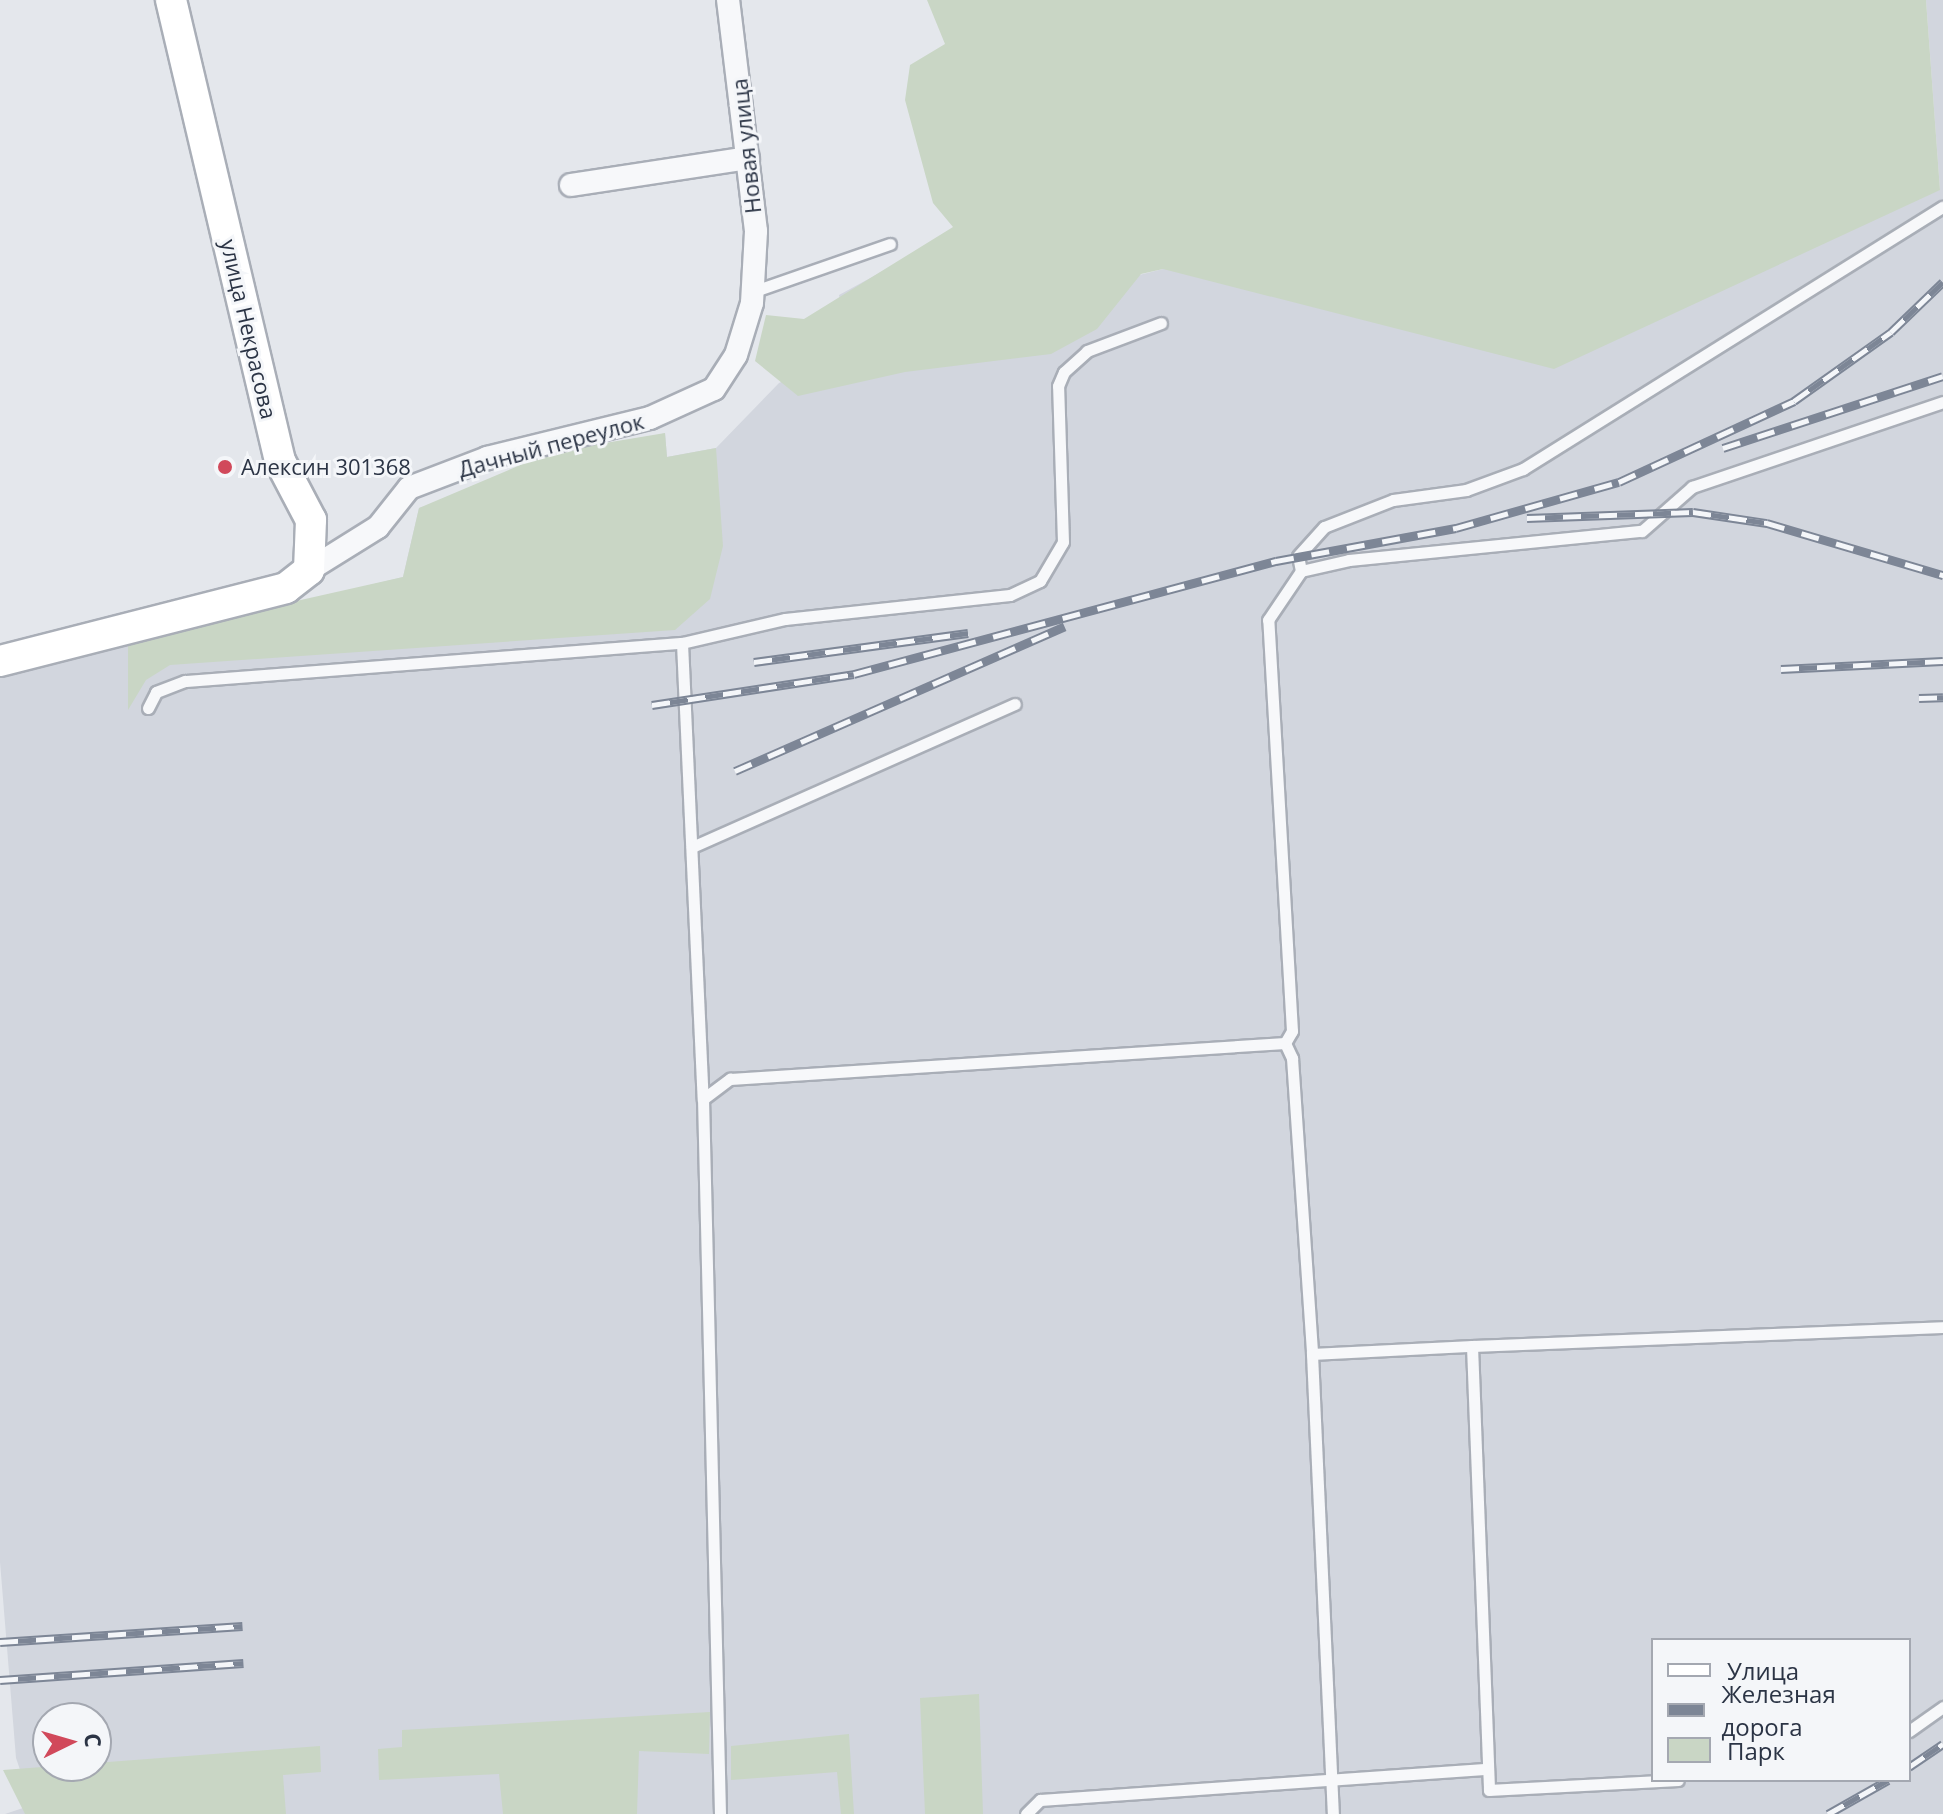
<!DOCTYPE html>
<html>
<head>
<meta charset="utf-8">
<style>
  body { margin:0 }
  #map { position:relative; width:1943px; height:1814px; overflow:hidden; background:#e4e7ec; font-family:"Open Sans",sans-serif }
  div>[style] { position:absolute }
  .built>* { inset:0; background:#d2d6de }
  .green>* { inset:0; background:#c9d6c5 }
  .roads { filter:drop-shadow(2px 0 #a9aeb7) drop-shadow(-2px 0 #a9aeb7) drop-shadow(0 2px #a9aeb7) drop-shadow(0 -2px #a9aeb7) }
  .service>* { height:11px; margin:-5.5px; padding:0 5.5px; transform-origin:5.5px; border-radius:5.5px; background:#f7f8fa }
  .minor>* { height:22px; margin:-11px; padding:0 11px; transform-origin:11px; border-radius:11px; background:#f7f8fa }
  .secondary>* { height:30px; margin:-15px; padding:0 15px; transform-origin:15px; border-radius:15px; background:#fff }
  .rail>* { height:9px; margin-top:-4.5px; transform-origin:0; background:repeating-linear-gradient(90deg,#f4f6f9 0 18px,#7d8696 0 36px); box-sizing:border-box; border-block:2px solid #7d8696 }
  .dots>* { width:22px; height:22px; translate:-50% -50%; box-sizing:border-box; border:4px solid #f4f6f9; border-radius:50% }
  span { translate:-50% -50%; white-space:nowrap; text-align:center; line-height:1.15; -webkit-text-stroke:6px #f4f6f9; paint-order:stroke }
  .street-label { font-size:22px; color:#2b3445 }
  .poi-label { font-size:22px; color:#2b3445 }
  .left { translate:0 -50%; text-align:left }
  .legend { position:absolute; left:1651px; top:1638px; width:260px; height:144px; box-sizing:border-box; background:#f4f6f9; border:2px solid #a4a8b1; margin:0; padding:10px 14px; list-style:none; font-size:24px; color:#2b3445 }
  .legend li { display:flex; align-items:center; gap:16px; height:40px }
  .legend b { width:40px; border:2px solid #a4a8b1 }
  .north { position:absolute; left:32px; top:1702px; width:80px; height:80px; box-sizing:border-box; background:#f4f6f9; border:2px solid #a4a8b1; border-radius:50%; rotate:85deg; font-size:22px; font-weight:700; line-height:32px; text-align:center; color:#2b3445 }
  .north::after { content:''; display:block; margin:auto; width:28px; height:36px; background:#d1495b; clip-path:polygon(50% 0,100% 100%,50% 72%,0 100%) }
</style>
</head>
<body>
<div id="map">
  <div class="built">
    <i style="clip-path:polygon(evenodd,1926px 0,1943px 0,1943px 1814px,5px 1814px,32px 1805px,16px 1758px,0 1562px,0 676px,403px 577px,419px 508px,665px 433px,667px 457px,716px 448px,779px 383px,848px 351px,839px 295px,896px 264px,1004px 309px,1163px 269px,1940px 190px,1926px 0,1653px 1640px,1909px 1640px,1909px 1780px,1653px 1780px,1653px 1640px,1926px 0,48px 1718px,96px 1718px,96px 1766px,48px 1766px,48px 1718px)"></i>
  </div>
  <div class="green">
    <i style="clip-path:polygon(927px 0,1926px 0,1940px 190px,1554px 369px,1163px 269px,1141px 274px,1097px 329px,1051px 354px,905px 372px,798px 396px,755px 361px,766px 315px,804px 319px,953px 227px,933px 203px,905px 100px,910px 65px,945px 44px)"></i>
    <i style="clip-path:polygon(665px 433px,667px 457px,716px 448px,723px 546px,710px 599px,675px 630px,170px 665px,146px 680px,128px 710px,128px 639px,403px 577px,419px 508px,551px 452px)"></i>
    <i style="clip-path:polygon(979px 1694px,983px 1814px,925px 1814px,920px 1698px)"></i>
    <i style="clip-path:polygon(710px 1712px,709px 1754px,639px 1751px,637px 1814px,503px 1814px,499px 1774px,379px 1780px,378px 1749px,402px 1747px,402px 1730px)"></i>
    <i style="clip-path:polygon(849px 1734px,854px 1814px,841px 1814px,837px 1772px,731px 1780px,731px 1746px)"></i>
    <i style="clip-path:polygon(320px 1746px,321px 1772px,283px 1775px,286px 1814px,25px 1814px,3px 1770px)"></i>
  </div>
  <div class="roads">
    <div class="service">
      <i style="left:752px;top:292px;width:146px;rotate:-19.2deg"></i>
      <i style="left:1301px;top:571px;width:15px;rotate:-101deg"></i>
      <i style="left:1298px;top:556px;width:39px;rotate:-48deg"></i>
      <i style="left:1324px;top:527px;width:74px;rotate:-21.4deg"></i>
      <i style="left:1393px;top:500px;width:74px;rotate:-7.8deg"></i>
      <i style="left:1466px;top:490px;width:61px;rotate:-20.2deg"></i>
      <i style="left:1523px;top:469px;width:495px;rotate:-32deg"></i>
      <i style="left:682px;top:643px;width:456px;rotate:87.4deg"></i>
      <i style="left:148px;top:708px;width:18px;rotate:-63deg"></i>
      <i style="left:156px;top:692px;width:31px;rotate:-21deg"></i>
      <i style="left:185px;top:681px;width:498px;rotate:-4.4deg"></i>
      <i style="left:682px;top:643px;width:106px;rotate:-13.1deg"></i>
      <i style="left:785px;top:619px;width:226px;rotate:-6.1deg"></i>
      <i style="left:1010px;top:595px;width:33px;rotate:-25deg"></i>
      <i style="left:1040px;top:581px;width:45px;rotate:-59.5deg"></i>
      <i style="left:1063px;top:542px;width:156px;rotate:-91.8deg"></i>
      <i style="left:1058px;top:386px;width:15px;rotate:-67deg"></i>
      <i style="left:1064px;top:372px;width:31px;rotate:-42deg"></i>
      <i style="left:1087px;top:351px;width:79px;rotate:-20.7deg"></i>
      <i style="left:692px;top:847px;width:353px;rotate:-23.9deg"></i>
      <i style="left:1285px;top:1043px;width:17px;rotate:65deg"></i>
      <i style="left:1292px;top:1058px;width:297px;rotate:86.1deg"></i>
      <i style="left:1312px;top:1354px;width:160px;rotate:-2.9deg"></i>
      <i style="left:1472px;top:1346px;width:444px;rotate:87.8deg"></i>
      <i style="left:1489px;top:1790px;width:189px;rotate:-3deg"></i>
      <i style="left:1472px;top:1346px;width:471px;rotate:-2.3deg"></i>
      <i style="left:1312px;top:1354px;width:460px;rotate:87.4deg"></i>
      <i style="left:1909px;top:1731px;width:42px;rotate:-35.2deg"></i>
      <i style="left:720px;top:1814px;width:715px;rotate:-91.36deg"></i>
      <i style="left:703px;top:1099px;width:34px;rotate:-37deg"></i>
      <i style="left:730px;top:1079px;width:556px;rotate:-3.71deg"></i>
      <i style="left:1285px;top:1043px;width:14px;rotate:-60deg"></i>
      <i style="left:1292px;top:1031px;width:412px;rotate:-93.3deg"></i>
      <i style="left:1268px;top:620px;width:59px;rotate:-56deg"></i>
      <i style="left:1301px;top:571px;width:49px;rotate:-12.9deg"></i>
      <i style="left:1349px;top:560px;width:294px;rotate:-5.7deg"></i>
      <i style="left:1642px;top:531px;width:67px;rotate:-41.3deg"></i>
      <i style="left:1692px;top:487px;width:265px;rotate:-18.7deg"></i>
      <i style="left:1026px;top:1814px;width:20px;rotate:-45deg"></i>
      <i style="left:1040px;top:1800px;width:449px;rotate:-4deg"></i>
    </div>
    <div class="minor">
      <i style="left:571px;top:185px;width:179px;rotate:-8.7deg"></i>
      <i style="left:309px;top:570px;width:81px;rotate:-31.9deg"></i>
      <i style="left:378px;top:527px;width:50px;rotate:-51.5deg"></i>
      <i style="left:409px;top:488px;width:84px;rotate:-21deg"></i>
      <i style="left:487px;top:458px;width:168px;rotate:-13.8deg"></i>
      <i style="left:650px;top:418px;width:70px;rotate:-24.4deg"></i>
      <i style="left:714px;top:389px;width:40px;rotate:-57.1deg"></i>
      <i style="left:736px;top:355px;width:54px;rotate:-72.9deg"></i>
      <i style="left:752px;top:303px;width:72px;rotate:-86.8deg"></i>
      <i style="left:756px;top:231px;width:233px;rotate:-96.9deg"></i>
    </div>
    <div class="secondary">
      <i style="left:0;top:661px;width:295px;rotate:-14.3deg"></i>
      <i style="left:286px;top:588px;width:29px;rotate:-38deg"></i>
      <i style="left:309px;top:570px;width:50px;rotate:-87.7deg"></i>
      <i style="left:311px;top:520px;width:67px;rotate:-117.7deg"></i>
      <i style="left:280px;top:461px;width:474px;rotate:-103.3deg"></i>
    </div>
  </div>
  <div class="rail">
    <i style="left:1723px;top:448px;width:231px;rotate:-18.1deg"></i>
    <i style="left:1527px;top:518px;width:166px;rotate:-2.1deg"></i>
    <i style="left:1693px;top:512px;width:75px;rotate:8.5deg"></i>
    <i style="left:1767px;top:523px;width:184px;rotate:16.5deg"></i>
    <i style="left:754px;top:662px;width:216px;rotate:-7.7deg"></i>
    <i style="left:1781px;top:669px;width:162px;rotate:-2.8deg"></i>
    <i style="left:1919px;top:698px;width:24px;rotate:-2deg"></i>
    <i style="left:652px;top:705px;width:204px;rotate:-8.7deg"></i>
    <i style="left:854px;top:674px;width:437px;rotate:-15deg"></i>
    <i style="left:1276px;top:561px;width:183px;rotate:-10.4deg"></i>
    <i style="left:1456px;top:528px;width:169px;rotate:-15.8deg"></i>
    <i style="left:1619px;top:482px;width:193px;rotate:-24.8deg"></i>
    <i style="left:1794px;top:401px;width:119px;rotate:-35.4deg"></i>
    <i style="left:1891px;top:332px;width:72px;rotate:-43.9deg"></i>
    <i style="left:735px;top:771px;width:360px;rotate:-23.7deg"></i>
    <i style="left:0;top:1642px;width:243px;rotate:-3.8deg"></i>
    <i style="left:0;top:1680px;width:244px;rotate:-4deg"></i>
    <i style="left:1909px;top:1767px;width:41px;rotate:-34.1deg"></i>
    <i style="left:1828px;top:1814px;width:69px;rotate:-29.5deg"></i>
  </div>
  <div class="dots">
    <i style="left:225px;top:467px;background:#d1495b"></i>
  </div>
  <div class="street-label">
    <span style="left:746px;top:146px;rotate:-96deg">Новая улица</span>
    <span style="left:249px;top:329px;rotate:77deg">улица Некрасова</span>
    <span style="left:551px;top:445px;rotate:-15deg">Дачный переулок</span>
  </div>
  <div class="poi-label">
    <span class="left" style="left:241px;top:467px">Алексин 301368</span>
  </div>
  <ul class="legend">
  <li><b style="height:10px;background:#fff"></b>Улица</li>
  <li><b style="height:10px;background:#7d8696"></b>Железная дорога</li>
  <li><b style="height:22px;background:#c9d6c5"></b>Парк</li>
  </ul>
  <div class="north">С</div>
</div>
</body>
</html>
